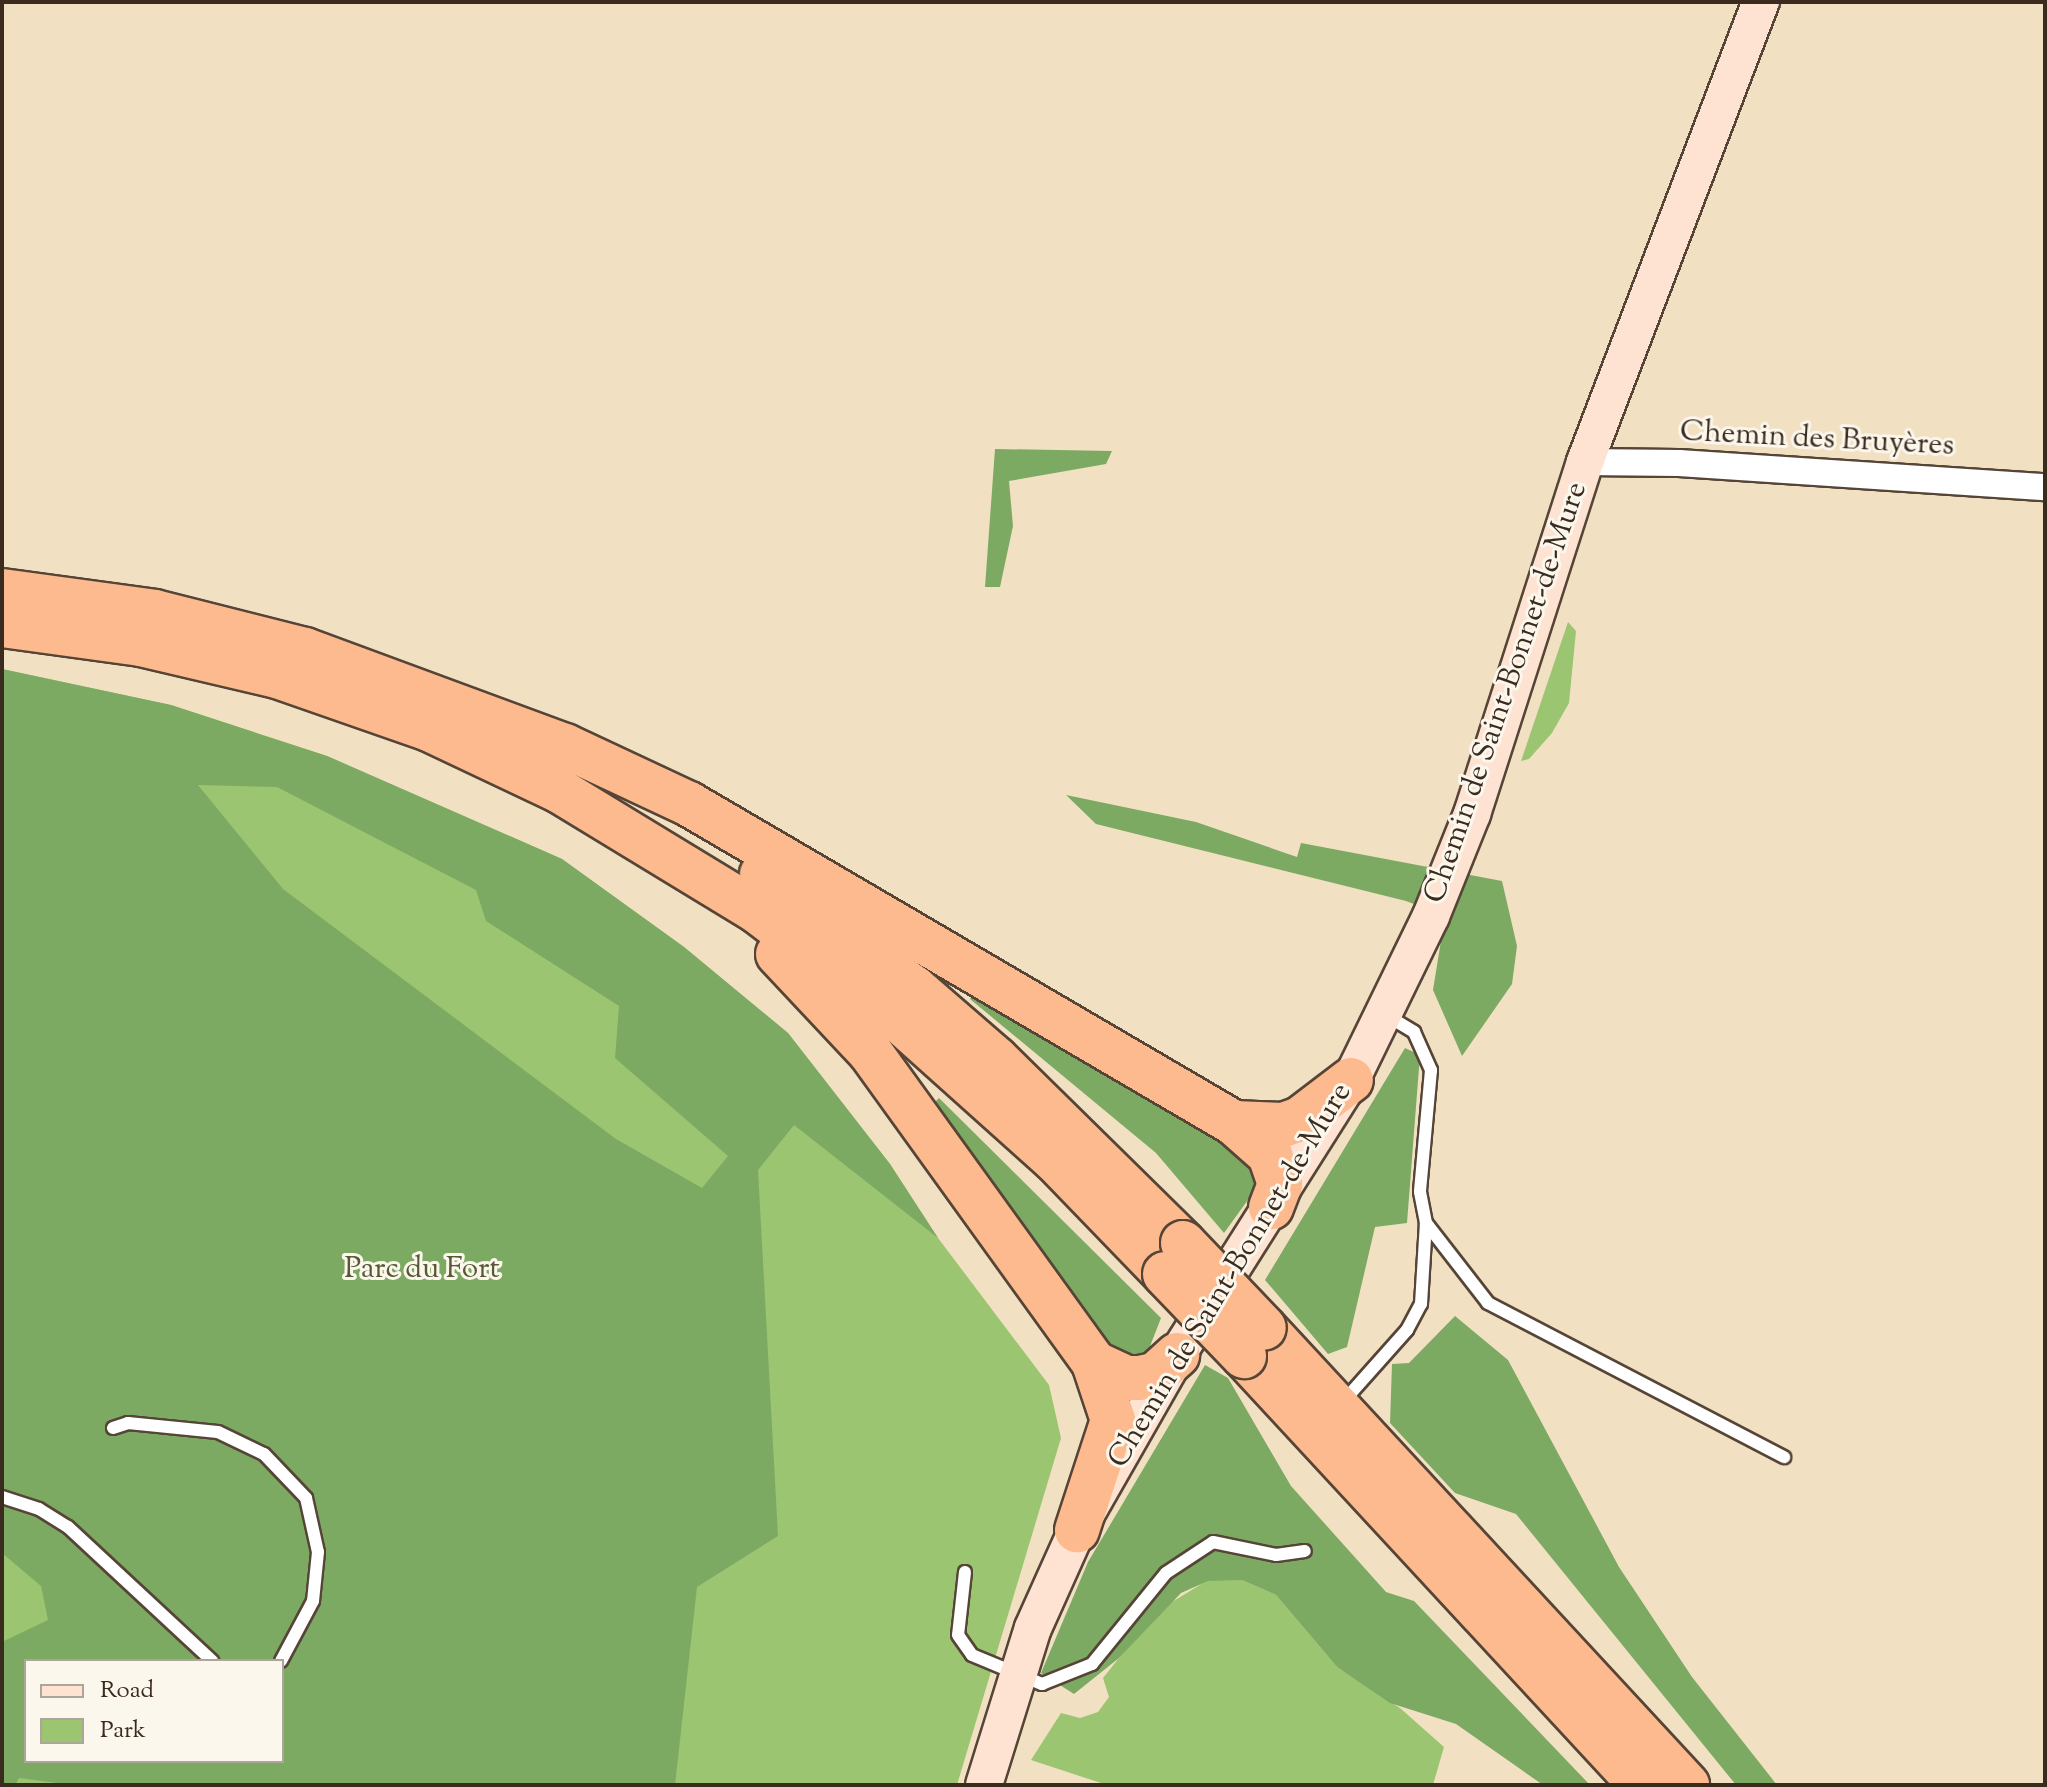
<!DOCTYPE html>
<html>
<head>
<meta charset="utf-8">
<style>
  body { margin:0 }
  #map { position:relative; width:2047px; height:1787px; overflow:hidden; background:#f2e0c3; font-family:"Sorts Mill Goudy",serif }
  div>[style] { position:absolute }
  .green>* { inset:0; background:#9bc571 }
  .forest>* { inset:0; background:#7caa63 }
  .roads { filter:drop-shadow(2px 0 #564537) drop-shadow(-2px 0 #564537) drop-shadow(0 2px #564537) drop-shadow(0 -2px #564537) }
  .lane>* { height:12px; margin:-6px; padding:0 6px; transform-origin:6px; border-radius:6px; background:#fff }
  .street>* { height:26px; margin:-13px; padding:0 13px; transform-origin:13px; border-radius:13px; background:#fff }
  .secondary>* { height:36px; margin:-18px; padding:0 18px; transform-origin:18px; border-radius:18px; background:#fee3d2 }
  .highway>* { height:44px; margin:-22px; padding:0 22px; transform-origin:22px; border-radius:22px; background:#fcba8e }
  .bridges { filter:drop-shadow(2px 0 #564537) drop-shadow(-2px 0 #564537) drop-shadow(0 2px #564537) drop-shadow(0 -2px #564537) }
  .highway-bridge>* { height:44px; margin:-22px; padding:0 22px; transform-origin:22px; border-radius:22px; background:#fcba8e }
  span { translate:-50% -50%; white-space:nowrap; text-align:center; line-height:1.15; -webkit-text-stroke:6px #fbf7ec; paint-order:stroke }
  .street-label { font-size:30px; color:#3b2a1e }
  .park-label { font-size:30px; color:#585837 }
  .frame { position:absolute; inset:0; border:4px solid #3b2a1e; pointer-events:none }
  .legend { position:absolute; left:24px; top:1659px; width:260px; height:104px; box-sizing:border-box; background:#fbf7ec; border:2px solid #aea59a; margin:0; padding:10px 14px; list-style:none; font-size:24px; color:#3b2a1e }
  .legend li { display:flex; align-items:center; gap:16px; height:40px }
  .legend b { width:40px; border:2px solid #aea59a }
</style>
</head>
<body>
<div id="map">
  <div class="green">
    <i style="clip-path:polygon(1568px 622px,1576px 631px,1569px 703px,1552px 733px,1529px 759px,1521px 761px)"></i>
    <i style="clip-path:polygon(evenodd,2px 669px,171px 705px,327px 756px,562px 859px,684px 947px,788px 1033px,890px 1164px,938px 1238px,1049px 1385px,1061px 1438px,957px 1785px,2px 1785px,2px 669px,26px 1661px,282px 1661px,282px 1761px,26px 1761px,26px 1661px)"></i>
    <i style="clip-path:polygon(1208px 1580px,1242px 1580px,1276px 1595px,1337px 1667px,1400px 1708px,1444px 1747px,1433px 1785px,1107px 1785px,1031px 1760px,1061px 1713px,1080px 1718px,1098px 1712px,1109px 1697px,1103px 1678px,1119px 1658px,1167px 1605px)"></i>
  </div>
  <div class="forest">
    <i style="clip-path:polygon(995px 449px,1112px 451px,1106px 464px,1009px 481px,1013px 526px,1000px 587px,985px 587px)"></i>
    <i style="clip-path:polygon(evenodd,2px 669px,171px 705px,327px 756px,562px 859px,684px 947px,788px 1033px,890px 1164px,938px 1238px,794px 1125px,758px 1170px,778px 1536px,697px 1587px,675px 1785px,73px 1785px,19px 1778px,15px 1785px,2px 1785px,2px 1642px,48px 1620px,41px 1586px,2px 1553px,2px 669px,198px 785px,277px 787px,476px 890px,486px 921px,619px 1006px,615px 1058px,728px 1156px,702px 1188px,616px 1139px,283px 889px,198px 785px,2px 669px,26px 1661px,282px 1661px,282px 1761px,26px 1761px,26px 1661px)"></i>
    <i style="clip-path:polygon(1066px 795px,1196px 822px,1297px 857px,1301px 843px,1502px 881px,1517px 946px,1512px 984px,1462px 1056px,1433px 990px,1445px 916px,1406px 901px,1096px 824px)"></i>
    <i style="clip-path:polygon(976px 988px,1241px 1146px,1258px 1186px,1224px 1233px,1156px 1153px,970px 999px)"></i>
    <i style="clip-path:polygon(1405px 1048px,1420px 1055px,1407px 1223px,1375px 1227px,1347px 1347px,1328px 1354px,1265px 1280px)"></i>
    <i style="clip-path:polygon(939px 1098px,1161px 1318px,1147px 1354px,1125px 1363px,1093px 1342px,929px 1108px)"></i>
    <i style="clip-path:polygon(1455px 1316px,1508px 1360px,1619px 1567px,1692px 1677px,1777px 1785px,1736px 1785px,1516px 1514px,1455px 1493px,1390px 1423px,1392px 1364px,1409px 1363px)"></i>
    <i style="clip-path:polygon(1205px 1365px,1228px 1378px,1291px 1486px,1386px 1592px,1414px 1601px,1590px 1785px,1543px 1785px,1456px 1724px,1390px 1703px,1337px 1667px,1276px 1595px,1242px 1580px,1208px 1581px,1181px 1593px,1119px 1658px,1074px 1694px,1041px 1673px,1088px 1562px)"></i>
  </div>
  <div class="roads">
    <div class="lane">
      <i style="left:1386px;top:1015px;width:33px;rotate:31deg"></i>
      <i style="left:1414px;top:1032px;width:42px;rotate:65.9deg"></i>
      <i style="left:1431px;top:1070px;width:122px;rotate:95.2deg"></i>
      <i style="left:1420px;top:1192px;width:32px;rotate:79deg"></i>
      <i style="left:1426px;top:1223px;width:101px;rotate:52.2deg"></i>
      <i style="left:1488px;top:1303px;width:334px;rotate:27.5deg"></i>
      <i style="left:1342px;top:1403px;width:98px;rotate:-48.3deg"></i>
      <i style="left:1407px;top:1330px;width:30px;rotate:-62deg"></i>
      <i style="left:1421px;top:1304px;width:81px;rotate:-86.5deg"></i>
      <i style="left:113px;top:1428px;width:16px;rotate:-18deg"></i>
      <i style="left:128px;top:1423px;width:90px;rotate:5.7deg"></i>
      <i style="left:218px;top:1432px;width:51px;rotate:25.6deg"></i>
      <i style="left:264px;top:1454px;width:61px;rotate:46.3deg"></i>
      <i style="left:306px;top:1498px;width:55px;rotate:77.5deg"></i>
      <i style="left:318px;top:1552px;width:49px;rotate:95.8deg"></i>
      <i style="left:313px;top:1601px;width:68px;rotate:118.1deg"></i>
      <i style="left:2px;top:1497px;width:39px;rotate:18deg"></i>
      <i style="left:39px;top:1509px;width:34px;rotate:32deg"></i>
      <i style="left:68px;top:1527px;width:197px;rotate:42.9deg"></i>
      <i style="left:965px;top:1572px;width:63px;rotate:96.3deg"></i>
      <i style="left:958px;top:1635px;width:24px;rotate:55deg"></i>
      <i style="left:972px;top:1655px;width:76px;rotate:22.5deg"></i>
      <i style="left:1042px;top:1684px;width:54px;rotate:-21.8deg"></i>
      <i style="left:1092px;top:1664px;width:117px;rotate:-50.9deg"></i>
      <i style="left:1166px;top:1573px;width:56px;rotate:-33.4deg"></i>
      <i style="left:1213px;top:1542px;width:64px;rotate:11.7deg"></i>
      <i style="left:1276px;top:1555px;width:29px;rotate:-8deg"></i>
    </div>
    <div class="street">
      <i style="left:1585px;top:462px;width:94px;rotate:0.6deg"></i>
      <i style="left:1679px;top:463px;width:367px;rotate:3.8deg"></i>
    </div>
    <div class="secondary">
      <i style="left:984px;top:1785px;width:164px;rotate:-72.7deg"></i>
      <i style="left:1033px;top:1628px;width:107px;rotate:-65.8deg"></i>
      <i style="left:1077px;top:1530px;width:202px;rotate:-60.3deg"></i>
      <i style="left:1177px;top:1355px;width:325px;rotate:-57.7deg"></i>
      <i style="left:1351px;top:1080px;width:182px;rotate:-64deg"></i>
      <i style="left:1431px;top:916px;width:110px;rotate:-68.1deg"></i>
      <i style="left:1472px;top:814px;width:370px;rotate:-72.2deg"></i>
      <i style="left:1585px;top:462px;width:493px;rotate:-69.1deg"></i>
    </div>
    <div class="highway">
      <i style="left:2px;top:591px;width:154px;rotate:7.8deg"></i>
      <i style="left:155px;top:612px;width:155px;rotate:14.2deg"></i>
      <i style="left:305px;top:650px;width:277px;rotate:20.3deg"></i>
      <i style="left:565px;top:746px;width:137px;rotate:25.1deg"></i>
      <i style="left:689px;top:804px;width:631px;rotate:30.34deg"></i>
      <i style="left:1234px;top:1123px;width:48px;rotate:41.6deg"></i>
      <i style="left:1270px;top:1155px;width:31px;rotate:71deg"></i>
      <i style="left:1280px;top:1184px;width:25px;rotate:111deg"></i>
      <i style="left:2px;top:625px;width:140px;rotate:7.8deg"></i>
      <i style="left:141px;top:644px;width:140px;rotate:13.2deg"></i>
      <i style="left:277px;top:676px;width:161px;rotate:19.2deg"></i>
      <i style="left:429px;top:729px;width:143px;rotate:25.3deg"></i>
      <i style="left:558px;top:790px;width:233px;rotate:31.3deg"></i>
      <i style="left:757px;top:911px;width:170px;rotate:37.3deg"></i>
      <i style="left:892px;top:1014px;width:219px;rotate:41.9deg"></i>
      <i style="left:1055px;top:1160px;width:158px;rotate:46deg"></i>
      <i style="left:762px;top:874px;width:190px;rotate:36.9deg"></i>
      <i style="left:914px;top:988px;width:108px;rotate:40.9deg"></i>
      <i style="left:996px;top:1059px;width:262px;rotate:44.5deg"></i>
      <i style="left:778px;top:954px;width:134px;rotate:46.8deg"></i>
      <i style="left:870px;top:1052px;width:383px;rotate:54.2deg"></i>
      <i style="left:1094px;top:1363px;width:60px;rotate:71.6deg"></i>
      <i style="left:1113px;top:1420px;width:116px;rotate:108.1deg"></i>
      <i style="left:1234px;top:1123px;width:49px;rotate:2.3deg"></i>
      <i style="left:1283px;top:1125px;width:18px;rotate:-19deg"></i>
      <i style="left:1300px;top:1119px;width:64px;rotate:-37.4deg"></i>
      <i style="left:1264px;top:1328px;width:623px;rotate:47.21deg"></i>
      <i style="left:1244px;top:1356px;width:585px;rotate:47.22deg"></i>
      <i style="left:1094px;top:1363px;width:35px;rotate:25deg"></i>
      <i style="left:1126px;top:1378px;width:13px"></i>
      <i style="left:1139px;top:1378px;width:16px;rotate:-11deg"></i>
      <i style="left:1155px;top:1375px;width:30px;rotate:-42deg"></i>
    </div>
  </div>
  <div class="bridges">
    <div class="highway-bridge">
      <i style="left:1183px;top:1243px;width:117px;rotate:46.4deg"></i>
      <i style="left:1165px;top:1274px;width:114px;rotate:46.1deg"></i>
    </div>
  </div>
  <div class="street-label">
    <span style="left:1817px;top:440px;rotate:3deg">Chemin des Bruyères</span>
    <span style="left:1507px;top:693px;rotate:-71deg">Chemin de Saint-Bonnet-de-Mure</span>
    <span style="left:1231px;top:1276px;rotate:-59deg">Chemin de Saint-Bonnet-de-Mure</span>
  </div>
  <div class="park-label">
    <span style="left:422px;top:1270px">Parc du Fort</span>
  </div>
  <div class="frame"></div>
  <ul class="legend">
  <li><b style="height:10px;background:#fee3d2"></b>Road</li>
  <li><b style="height:22px;background:#9bc571"></b>Park</li>
  </ul>
</div>
</body>
</html>
